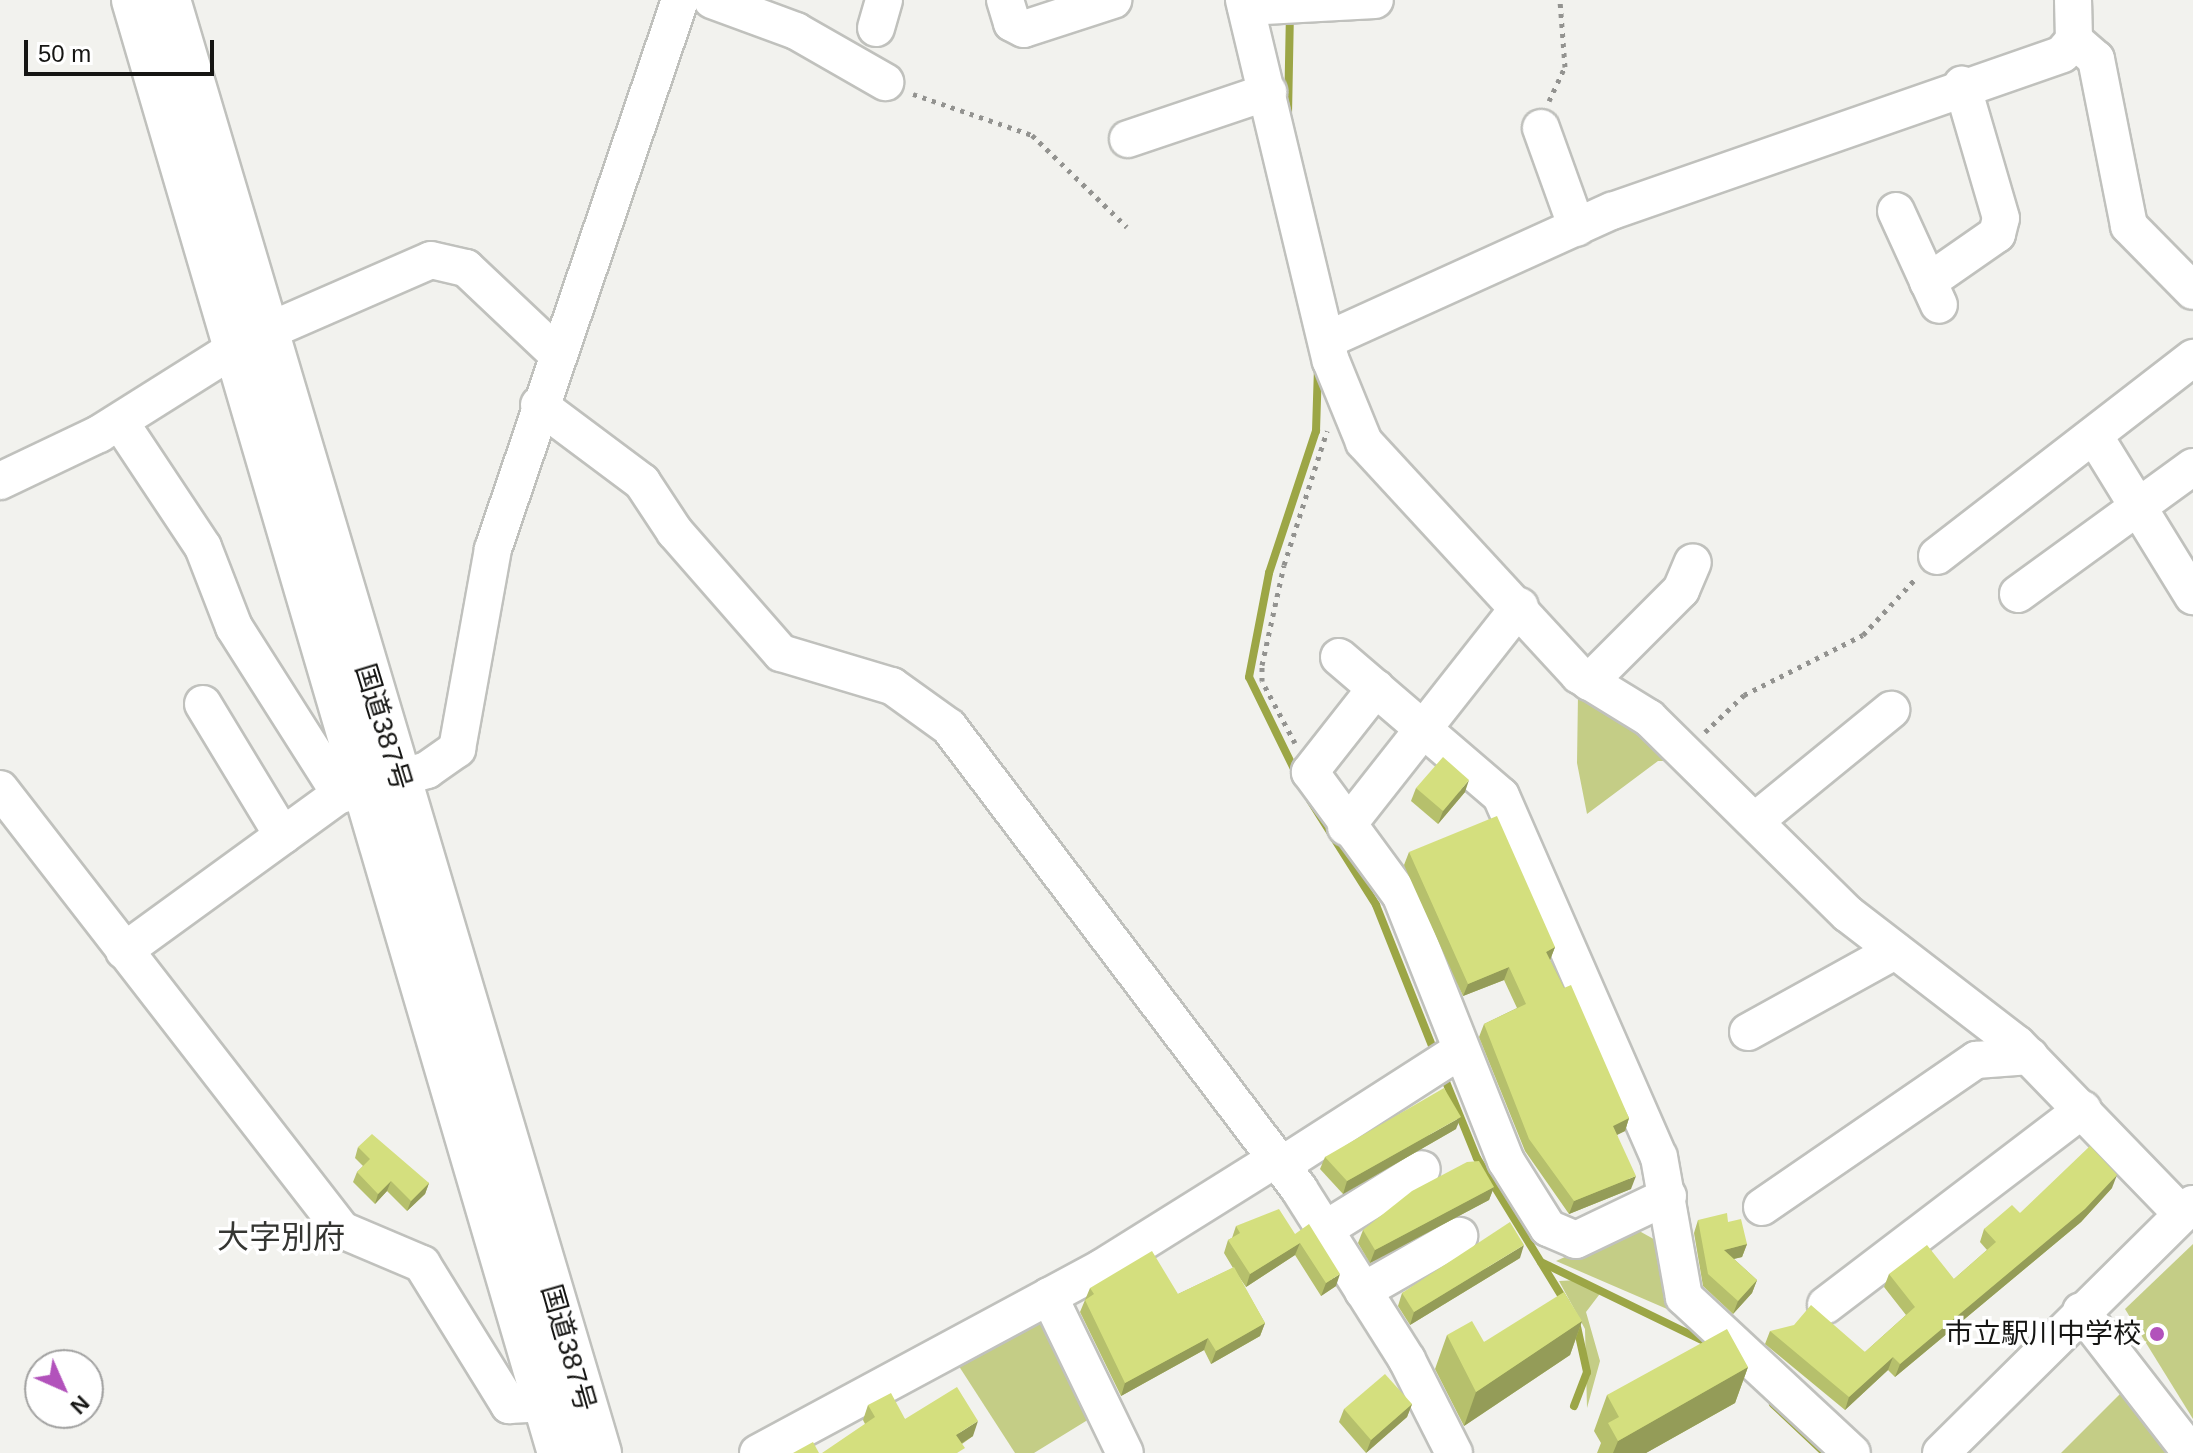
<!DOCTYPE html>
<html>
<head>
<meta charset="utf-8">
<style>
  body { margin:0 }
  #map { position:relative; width:2193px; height:1453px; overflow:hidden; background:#f2f2ee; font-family:Helvetica,"Noto Sans JP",sans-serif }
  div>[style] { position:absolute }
  .green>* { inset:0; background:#c4cd86 }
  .stream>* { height:8px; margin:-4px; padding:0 4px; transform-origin:4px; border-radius:4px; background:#9ca646 }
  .path>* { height:5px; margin-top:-2.5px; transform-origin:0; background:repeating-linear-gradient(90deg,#939390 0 4px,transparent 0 10px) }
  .roads { filter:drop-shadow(2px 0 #c0c1bd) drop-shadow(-2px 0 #c0c1bd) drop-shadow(0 2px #c0c1bd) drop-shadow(0 -2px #c0c1bd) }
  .minor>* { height:36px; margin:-18px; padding:0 18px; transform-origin:18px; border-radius:18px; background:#fff }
  .highway>* { height:44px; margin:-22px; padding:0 22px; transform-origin:22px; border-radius:22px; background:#fff }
  .wall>* { inset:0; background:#b6c06c }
  .shaded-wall>* { inset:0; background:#949c58 }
  .building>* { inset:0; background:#d4df7e }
  .dots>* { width:22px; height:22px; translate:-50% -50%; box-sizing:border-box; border:4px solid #fff; border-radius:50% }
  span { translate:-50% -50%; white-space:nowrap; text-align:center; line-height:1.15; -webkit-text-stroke:7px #fff; paint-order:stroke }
  .street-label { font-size:28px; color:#161614 }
  .poi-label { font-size:28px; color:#161614 }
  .right { translate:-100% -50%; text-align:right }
  .quarter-label { font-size:32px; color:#353632 }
  .north { position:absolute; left:24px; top:1349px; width:80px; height:80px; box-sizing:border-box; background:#fff; border:2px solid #a2a2a1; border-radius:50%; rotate:135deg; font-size:22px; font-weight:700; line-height:32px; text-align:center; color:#161614 }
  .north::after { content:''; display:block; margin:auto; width:28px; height:36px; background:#b252bb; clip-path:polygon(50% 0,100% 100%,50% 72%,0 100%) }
  .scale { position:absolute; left:24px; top:40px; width:190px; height:36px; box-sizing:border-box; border:4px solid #161614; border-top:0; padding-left:10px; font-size:24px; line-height:28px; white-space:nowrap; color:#161614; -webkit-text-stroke:6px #fff; paint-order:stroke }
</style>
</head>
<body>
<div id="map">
  <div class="green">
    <i style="clip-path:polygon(1578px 694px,1684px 761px,1658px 761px,1587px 814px,1577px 763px)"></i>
    <i style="clip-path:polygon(1632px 1227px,1659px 1242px,1674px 1312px,1556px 1261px)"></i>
    <i style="clip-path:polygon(2193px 1244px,2193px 1419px,2125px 1309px)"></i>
    <i style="clip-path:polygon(1579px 1280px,1602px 1291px,1586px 1312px,1600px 1361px,1587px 1408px,1585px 1329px,1559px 1281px)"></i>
    <i style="clip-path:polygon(1043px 1314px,1099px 1413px,1034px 1453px,1015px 1453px,953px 1357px)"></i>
    <i style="clip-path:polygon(2123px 1391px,2169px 1453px,2061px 1453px)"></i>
  </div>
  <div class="stream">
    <i style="left:1288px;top:115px;width:102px;rotate:-88.9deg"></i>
    <i style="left:1298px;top:777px;width:111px;rotate:-116.1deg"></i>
    <i style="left:1249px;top:677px;width:106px;rotate:-79.1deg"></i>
    <i style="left:1269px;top:573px;width:150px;rotate:-71.7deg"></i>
    <i style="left:1316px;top:431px;width:62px;rotate:-88.2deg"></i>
    <i style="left:1310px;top:800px;width:124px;rotate:57.8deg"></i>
    <i style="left:1376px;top:905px;width:162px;rotate:68.3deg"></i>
    <i style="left:1442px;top:1072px;width:93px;rotate:67.9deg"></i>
    <i style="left:1477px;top:1158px;width:170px;rotate:58.5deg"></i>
    <i style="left:1541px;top:1262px;width:186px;rotate:25.9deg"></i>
    <i style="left:1773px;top:1404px;width:71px;rotate:43.3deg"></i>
    <i style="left:1574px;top:1406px;width:36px;rotate:-69deg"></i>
    <i style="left:1587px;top:1372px;width:51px;rotate:-102.4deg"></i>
  </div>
  <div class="path">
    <i style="left:913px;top:94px;width:126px;rotate:19deg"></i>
    <i style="left:1032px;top:135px;width:132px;rotate:44.1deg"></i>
    <i style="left:1549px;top:101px;width:38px;rotate:-65deg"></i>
    <i style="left:1565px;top:67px;width:67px;rotate:-94.3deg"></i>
    <i style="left:1705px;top:732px;width:54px;rotate:-43.5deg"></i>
    <i style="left:1744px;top:695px;width:133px;rotate:-26.8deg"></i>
    <i style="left:1863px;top:635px;width:79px;rotate:-47deg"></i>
    <i style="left:1295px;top:743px;width:70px;rotate:-118deg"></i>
    <i style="left:1262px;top:681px;width:16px;rotate:-90deg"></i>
    <i style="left:1262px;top:665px;width:102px;rotate:-77.6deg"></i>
    <i style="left:1284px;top:565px;width:141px;rotate:-72.2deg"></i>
  </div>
  <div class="roads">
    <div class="minor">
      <i style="left:712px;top:0;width:90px;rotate:20.3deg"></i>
      <i style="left:796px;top:31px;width:103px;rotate:29.8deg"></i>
      <i style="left:1005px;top:0;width:24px;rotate:73deg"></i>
      <i style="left:1012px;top:23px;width:13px;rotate:27deg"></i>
      <i style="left:1024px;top:29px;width:94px;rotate:-18deg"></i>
      <i style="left:1244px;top:0;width:371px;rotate:76.5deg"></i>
      <i style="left:1331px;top:361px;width:87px;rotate:67.8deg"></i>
      <i style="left:1364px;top:442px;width:317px;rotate:47.3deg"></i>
      <i style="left:1579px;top:675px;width:82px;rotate:31.6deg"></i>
      <i style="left:1649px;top:718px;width:279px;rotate:44.6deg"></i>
      <i style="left:1848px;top:914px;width:213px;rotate:37.6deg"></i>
      <i style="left:2017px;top:1044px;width:234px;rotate:45.9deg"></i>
      <i style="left:1246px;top:7px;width:129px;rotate:-3.1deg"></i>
      <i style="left:876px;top:28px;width:29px;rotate:-74deg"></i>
      <i style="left:2074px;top:40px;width:29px;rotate:41deg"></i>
      <i style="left:2096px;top:59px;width:170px;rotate:78.8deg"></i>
      <i style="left:2129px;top:226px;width:91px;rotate:45.4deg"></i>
      <i style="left:1541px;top:128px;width:106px;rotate:70.2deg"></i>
      <i style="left:1128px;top:139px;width:148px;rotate:-18.6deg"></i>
      <i style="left:1896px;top:211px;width:103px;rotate:65.4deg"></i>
      <i style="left:1928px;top:282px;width:84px;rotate:-34.8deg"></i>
      <i style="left:1997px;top:234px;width:16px;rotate:-76deg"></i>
      <i style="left:2001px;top:218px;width:139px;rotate:-106.3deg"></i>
      <i style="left:1327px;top:340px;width:313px;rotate:-24.4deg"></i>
      <i style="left:1612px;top:211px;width:477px;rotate:-19.2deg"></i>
      <i style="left:2062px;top:54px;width:18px;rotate:-49deg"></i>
      <i style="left:2074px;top:40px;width:40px;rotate:-91.4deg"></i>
      <i style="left:539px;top:405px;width:129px;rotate:36.8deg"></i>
      <i style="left:642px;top:482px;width:60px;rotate:56.6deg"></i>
      <i style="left:675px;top:532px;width:161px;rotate:48.8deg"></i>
      <i style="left:781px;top:653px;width:116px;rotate:16.6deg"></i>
      <i style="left:892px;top:686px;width:70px;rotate:35.7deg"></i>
      <i style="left:949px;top:727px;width:580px;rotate:52.85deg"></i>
      <i style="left:1299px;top:1189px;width:202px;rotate:57.7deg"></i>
      <i style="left:1407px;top:1360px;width:104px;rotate:63.2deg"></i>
      <i style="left:120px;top:422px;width:150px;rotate:56.4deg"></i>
      <i style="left:203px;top:547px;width:86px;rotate:68.8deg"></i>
      <i style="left:234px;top:627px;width:198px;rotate:57.6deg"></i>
      <i style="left:2095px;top:437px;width:187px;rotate:58.4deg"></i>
      <i style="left:0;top:481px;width:110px;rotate:-25.4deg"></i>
      <i style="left:99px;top:434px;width:178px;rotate:-32.2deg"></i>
      <i style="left:250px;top:339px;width:197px;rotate:-23.6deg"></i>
      <i style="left:431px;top:260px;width:36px;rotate:13deg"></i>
      <i style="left:466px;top:268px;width:124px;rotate:43.4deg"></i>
      <i style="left:1937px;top:556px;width:324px;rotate:-37.7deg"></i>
      <i style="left:2018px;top:594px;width:216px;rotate:-36deg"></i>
      <i style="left:1339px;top:657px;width:213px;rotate:40.6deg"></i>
      <i style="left:1501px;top:796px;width:394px;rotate:66.4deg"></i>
      <i style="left:1659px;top:1157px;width:142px;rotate:79.9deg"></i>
      <i style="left:1684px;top:1297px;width:229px;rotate:42.9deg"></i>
      <i style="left:1589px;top:682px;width:130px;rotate:-45deg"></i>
      <i style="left:1681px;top:590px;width:30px;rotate:-67deg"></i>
      <i style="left:1376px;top:688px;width:107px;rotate:128.2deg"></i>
      <i style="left:1310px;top:772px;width:154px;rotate:53.7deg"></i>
      <i style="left:1401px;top:896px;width:285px;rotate:68.4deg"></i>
      <i style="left:1506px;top:1161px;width:79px;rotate:57.9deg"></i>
      <i style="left:1548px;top:1228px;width:30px;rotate:23deg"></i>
      <i style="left:1576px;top:1240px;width:102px;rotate:-25.6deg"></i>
      <i style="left:203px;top:704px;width:154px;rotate:58.8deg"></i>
      <i style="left:0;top:789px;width:558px;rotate:52.21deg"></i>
      <i style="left:342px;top:1230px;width:87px;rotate:23deg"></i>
      <i style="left:422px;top:1264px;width:166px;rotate:58.3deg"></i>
      <i style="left:509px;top:1405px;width:37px;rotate:-3deg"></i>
      <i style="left:1755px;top:821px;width:176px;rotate:-39.2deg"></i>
      <i style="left:1346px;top:827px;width:281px;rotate:-51.8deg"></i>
      <i style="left:124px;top:951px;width:263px;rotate:-36deg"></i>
      <i style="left:337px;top:796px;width:94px;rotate:-16.1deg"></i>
      <i style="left:427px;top:770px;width:37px;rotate:-35deg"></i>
      <i style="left:457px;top:749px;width:203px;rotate:-79.8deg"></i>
      <i style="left:493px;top:549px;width:580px;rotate:-71.19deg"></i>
      <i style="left:1748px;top:1032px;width:168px;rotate:-28.9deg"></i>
      <i style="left:1282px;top:1165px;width:213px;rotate:-32.7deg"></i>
      <i style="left:1762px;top:1207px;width:260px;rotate:-34.5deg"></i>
      <i style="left:1976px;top:1060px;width:54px;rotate:-4.2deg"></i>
      <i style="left:1324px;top:1230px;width:115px;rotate:-31.9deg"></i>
      <i style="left:1363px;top:1291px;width:111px;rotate:-29.8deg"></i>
      <i style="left:1049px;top:1296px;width:174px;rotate:64.2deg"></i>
      <i style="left:1826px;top:1305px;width:323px;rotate:-37.3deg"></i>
      <i style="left:2081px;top:1311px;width:180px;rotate:52.2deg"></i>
      <i style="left:758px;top:1453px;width:392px;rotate:-28.3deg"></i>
      <i style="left:1103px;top:1267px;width:204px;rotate:-32deg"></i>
      <i style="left:1941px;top:1453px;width:354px;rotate:-44.7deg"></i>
    </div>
    <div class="highway">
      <i style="left:134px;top:0;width:1514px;rotate:73.66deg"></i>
      <i style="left:168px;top:0;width:1516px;rotate:73.48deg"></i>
    </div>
  </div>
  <div class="wall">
    <i style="clip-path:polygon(1416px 788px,1465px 792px,1438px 824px,1411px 801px)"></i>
    <i style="clip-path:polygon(1409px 852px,1555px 947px,1550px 960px,1629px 1118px,1625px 1131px,1617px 1135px,1631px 1189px,1569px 1214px,1525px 1151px,1479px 1037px,1484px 1024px,1517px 1008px,1504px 980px,1463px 996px,1404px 865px)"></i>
    <i style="clip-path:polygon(1456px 1129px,1343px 1194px,1320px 1169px,1325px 1157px)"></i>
    <i style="clip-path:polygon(358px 1147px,429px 1183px,425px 1194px,407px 1211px,387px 1191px,375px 1204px,353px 1182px,357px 1172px,363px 1166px,355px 1158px)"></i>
    <i style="clip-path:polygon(1494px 1187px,1489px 1200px,1370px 1263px,1358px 1243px,1363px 1230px)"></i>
    <i style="clip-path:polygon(2112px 1188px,2081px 1222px,1895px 1377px,1888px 1370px,1845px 1410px,1765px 1344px,1770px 1331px,1865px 1352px,1906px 1315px,1884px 1287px,1889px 1274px,1954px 1279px,1987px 1250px,1980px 1242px,1984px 1229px,2020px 1213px)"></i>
    <i style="clip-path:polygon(1698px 1220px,1728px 1222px,1747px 1244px,1742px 1257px,1734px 1259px,1757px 1280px,1752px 1293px,1733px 1314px,1703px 1286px,1694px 1233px)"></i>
    <i style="clip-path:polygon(1236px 1226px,1295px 1234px,1336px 1286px,1321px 1296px,1295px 1255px,1246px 1287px,1237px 1274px,1265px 1323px,1260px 1336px,1211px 1364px,1204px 1350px,1121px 1396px,1080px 1312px,1090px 1288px,1178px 1294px,1233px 1268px,1224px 1253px,1228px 1240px,1232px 1238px)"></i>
    <i style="clip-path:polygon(1520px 1258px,1410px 1325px,1398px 1306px,1402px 1293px)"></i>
    <i style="clip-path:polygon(1582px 1321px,1570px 1355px,1464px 1426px,1435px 1369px,1447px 1335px,1484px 1342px)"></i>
    <i style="clip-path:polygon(1748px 1367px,1735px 1403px,1646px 1453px,1597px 1453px,1601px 1443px,1594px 1431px,1607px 1395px)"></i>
    <i style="clip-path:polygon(1412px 1404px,1407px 1417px,1366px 1453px,1339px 1422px,1344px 1409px)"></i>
    <i style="clip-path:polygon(868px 1405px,905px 1419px,973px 1436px,962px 1444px,865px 1424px,863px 1420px)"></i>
  </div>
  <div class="shaded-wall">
    <i style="clip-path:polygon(1469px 780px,1465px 792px,1438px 824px,1443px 811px)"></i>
    <i style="clip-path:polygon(1555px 947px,1550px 960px,1546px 952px)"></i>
    <i style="clip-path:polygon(1509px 967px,1504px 980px,1463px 996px,1468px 984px)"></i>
    <i style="clip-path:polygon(1461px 1117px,1456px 1129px,1343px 1194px,1347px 1181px)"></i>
    <i style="clip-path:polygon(1629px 1118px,1625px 1131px,1608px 1139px,1613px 1126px)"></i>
    <i style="clip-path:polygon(2117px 1175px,2112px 1188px,2081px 1222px,1895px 1377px,1900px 1364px)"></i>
    <i style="clip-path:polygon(1636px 1176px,1631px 1189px,1569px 1214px,1574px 1201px)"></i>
    <i style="clip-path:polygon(391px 1181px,387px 1191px,375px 1204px,378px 1194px)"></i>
    <i style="clip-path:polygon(429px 1183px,425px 1194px,407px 1211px,411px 1201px)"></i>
    <i style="clip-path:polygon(1494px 1187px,1489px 1200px,1370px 1263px,1375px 1250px)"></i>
    <i style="clip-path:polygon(1300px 1243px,1295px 1255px,1246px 1287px,1250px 1274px)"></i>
    <i style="clip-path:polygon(1747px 1244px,1742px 1257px,1720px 1262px,1724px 1250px)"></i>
    <i style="clip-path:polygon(1524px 1245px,1520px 1258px,1410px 1325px,1414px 1312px)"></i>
    <i style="clip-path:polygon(1340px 1274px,1336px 1286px,1321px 1296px,1326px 1283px)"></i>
    <i style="clip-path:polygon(1757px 1280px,1752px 1293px,1733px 1314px,1738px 1301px)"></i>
    <i style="clip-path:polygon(1582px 1321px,1570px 1355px,1464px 1426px,1476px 1392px)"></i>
    <i style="clip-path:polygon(1265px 1323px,1260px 1336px,1211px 1364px,1216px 1351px)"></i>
    <i style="clip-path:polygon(1208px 1338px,1204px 1350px,1121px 1396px,1125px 1383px)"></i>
    <i style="clip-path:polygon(1893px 1357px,1888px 1370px,1845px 1410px,1849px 1397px)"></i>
    <i style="clip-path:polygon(1748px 1367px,1735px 1403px,1646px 1453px,1613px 1453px,1618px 1441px)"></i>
    <i style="clip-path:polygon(1412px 1404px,1407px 1417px,1366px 1453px,1371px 1440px)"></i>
    <i style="clip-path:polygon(978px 1421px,973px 1436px,951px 1450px,956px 1435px)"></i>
  </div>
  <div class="building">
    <i style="clip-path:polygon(1443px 757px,1469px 780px,1443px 811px,1416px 788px)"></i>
    <i style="clip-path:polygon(1497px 816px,1555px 947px,1546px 952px,1564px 988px,1571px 985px,1629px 1118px,1613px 1126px,1636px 1176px,1574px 1201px,1529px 1139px,1484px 1024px,1526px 1004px,1509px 967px,1468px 984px,1409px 852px)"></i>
    <i style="clip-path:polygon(1444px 1088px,1461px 1117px,1347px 1181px,1325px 1157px)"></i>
    <i style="clip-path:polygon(372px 1134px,429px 1183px,411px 1201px,391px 1181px,378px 1194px,357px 1172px,370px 1159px,358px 1147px)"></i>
    <i style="clip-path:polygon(2090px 1146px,2117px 1175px,2085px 1209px,1900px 1364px,1893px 1357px,1849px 1397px,1770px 1331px,1794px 1325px,1811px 1305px,1865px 1352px,1915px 1307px,1889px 1274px,1927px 1245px,1954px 1279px,1996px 1242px,1984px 1229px,2012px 1205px,2020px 1213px)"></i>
    <i style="clip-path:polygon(1479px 1161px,1494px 1187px,1375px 1250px,1363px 1230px,1412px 1191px,1467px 1162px)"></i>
    <i style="clip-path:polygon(1279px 1209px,1295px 1234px,1309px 1224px,1340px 1274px,1326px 1283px,1300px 1243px,1250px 1274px,1228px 1240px,1240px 1233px,1236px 1226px)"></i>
    <i style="clip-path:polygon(1727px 1213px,1728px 1222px,1741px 1219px,1747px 1244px,1724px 1250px,1757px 1280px,1738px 1301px,1708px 1274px,1698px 1220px)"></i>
    <i style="clip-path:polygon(1510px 1222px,1524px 1245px,1414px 1312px,1402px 1293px)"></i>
    <i style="clip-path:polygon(1152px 1251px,1178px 1294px,1234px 1267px,1265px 1323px,1216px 1351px,1208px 1338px,1125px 1383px,1085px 1300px,1094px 1294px,1090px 1288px)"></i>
    <i style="clip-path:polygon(1564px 1292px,1582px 1321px,1476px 1392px,1447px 1335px,1472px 1321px,1484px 1342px)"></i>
    <i style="clip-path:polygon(1727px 1329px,1748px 1367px,1618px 1441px,1608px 1423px,1619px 1417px,1607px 1395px)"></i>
    <i style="clip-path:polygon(1385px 1374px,1412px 1404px,1371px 1440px,1344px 1409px)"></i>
    <i style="clip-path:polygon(957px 1387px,978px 1421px,956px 1435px,965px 1448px,957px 1453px,822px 1453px,875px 1417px,868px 1405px,891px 1393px,905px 1419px)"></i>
    <i style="clip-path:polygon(813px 1442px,819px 1453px,793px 1453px)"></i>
  </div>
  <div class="dots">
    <i style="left:2157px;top:1334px;background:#b252bb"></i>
  </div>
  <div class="street-label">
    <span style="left:383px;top:727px;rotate:73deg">国道387号</span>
    <span style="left:568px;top:1348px;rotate:74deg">国道387号</span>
  </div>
  <div class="poi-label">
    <span class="right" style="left:2141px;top:1334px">市立駅川中学校</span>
  </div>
  <div class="quarter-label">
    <span style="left:281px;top:1237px">大字別府</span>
  </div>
  <div class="north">N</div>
  <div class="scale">50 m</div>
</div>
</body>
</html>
